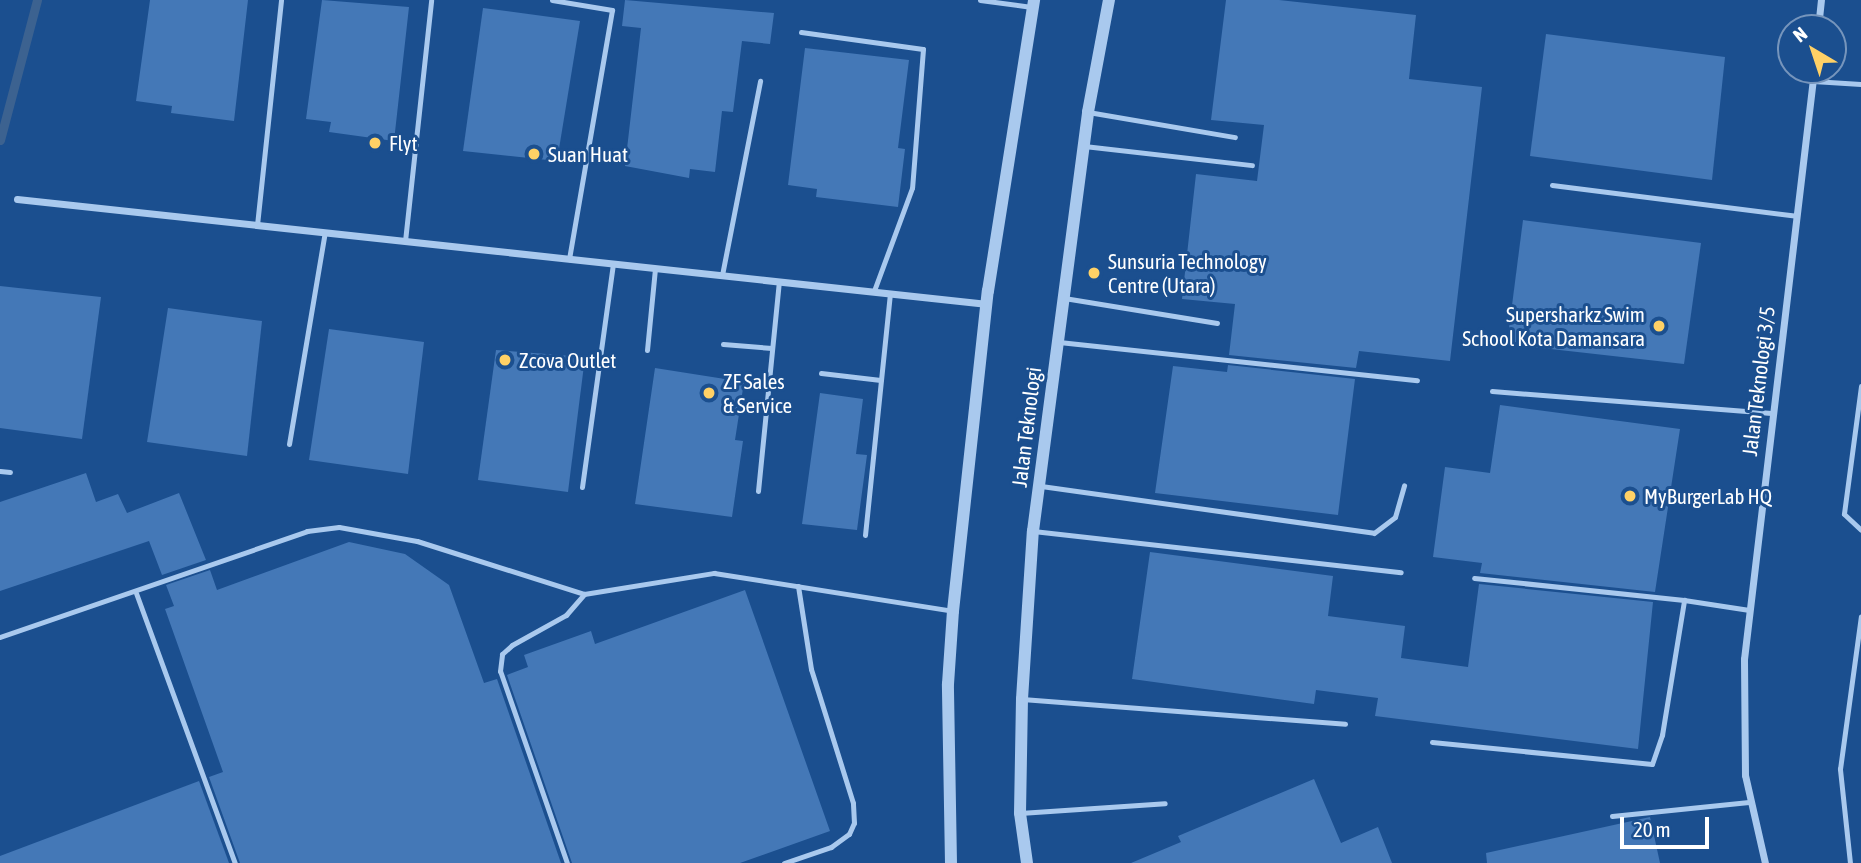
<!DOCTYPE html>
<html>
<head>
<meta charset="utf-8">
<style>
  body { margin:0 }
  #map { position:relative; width:1861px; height:863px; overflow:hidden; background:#1b4f8f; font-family:"Asap Condensed",sans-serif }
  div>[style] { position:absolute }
  .stream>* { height:9px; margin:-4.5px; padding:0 4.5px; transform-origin:4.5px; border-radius:4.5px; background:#3c6290 }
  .building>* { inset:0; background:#4478b7 }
  .service>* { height:5px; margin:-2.5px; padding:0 2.5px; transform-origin:2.5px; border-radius:2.5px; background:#a9c9ee }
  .minor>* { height:7px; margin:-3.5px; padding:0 3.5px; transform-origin:3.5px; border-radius:3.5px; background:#a9c9ee }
  .tertiary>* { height:12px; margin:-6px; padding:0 6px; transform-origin:6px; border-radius:6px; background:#a9c9ee }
  .dots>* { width:19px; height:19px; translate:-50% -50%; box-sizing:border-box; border:4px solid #1b4f8f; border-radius:50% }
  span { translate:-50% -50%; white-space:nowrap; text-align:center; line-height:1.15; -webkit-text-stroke:6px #1b4f8f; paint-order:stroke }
  .poi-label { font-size:21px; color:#fff }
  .left { translate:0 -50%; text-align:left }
  .right { translate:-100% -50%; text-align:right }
  .street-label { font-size:21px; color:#fff }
  .north { position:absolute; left:1777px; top:14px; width:70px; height:70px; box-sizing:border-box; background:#1b4f8f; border:2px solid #7695bc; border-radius:50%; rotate:321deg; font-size:19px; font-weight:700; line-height:28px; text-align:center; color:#fff }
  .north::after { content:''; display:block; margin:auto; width:24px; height:32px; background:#ffd166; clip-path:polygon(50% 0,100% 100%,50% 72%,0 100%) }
  .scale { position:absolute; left:1620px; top:817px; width:89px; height:32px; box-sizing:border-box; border:4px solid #fff; border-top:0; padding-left:9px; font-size:21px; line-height:24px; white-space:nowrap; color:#fff; -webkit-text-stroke:5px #1b4f8f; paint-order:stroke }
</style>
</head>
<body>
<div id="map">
  <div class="stream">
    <i style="left:0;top:140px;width:145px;rotate:-75.2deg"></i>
  </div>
  <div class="building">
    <i style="clip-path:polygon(150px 0,248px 0,234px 121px,171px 113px,172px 106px,136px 101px)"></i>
    <i style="clip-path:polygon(322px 0,409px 7px,394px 141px,329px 132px,331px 122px,306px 119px)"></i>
    <i style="clip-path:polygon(625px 0,774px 13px,770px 44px,742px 41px,733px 112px,722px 111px,715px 172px,690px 169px,689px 178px,625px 166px,641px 28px,622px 26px)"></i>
    <i style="clip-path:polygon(1226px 0,1279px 0,1416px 15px,1409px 79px,1482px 87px,1450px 361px,1359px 351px,1356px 368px,1229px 355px,1235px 304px,1182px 299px,1196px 174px,1257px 181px,1264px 125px,1211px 120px)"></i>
    <i style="clip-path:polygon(483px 8px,580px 21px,557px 161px,463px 151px)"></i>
    <i style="clip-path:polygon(1546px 34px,1725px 57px,1712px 180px,1530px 156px)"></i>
    <i style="clip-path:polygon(805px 48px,909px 60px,898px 148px,905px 149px,898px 207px,816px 197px,817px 189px,788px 185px)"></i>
    <i style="clip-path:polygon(1523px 220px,1701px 243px,1684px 364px,1507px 344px)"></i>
    <i style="clip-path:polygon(0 286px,101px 297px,82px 439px,0 428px)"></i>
    <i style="clip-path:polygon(168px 308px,262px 321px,247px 456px,147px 442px)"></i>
    <i style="clip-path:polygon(329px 329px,424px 342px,408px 474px,309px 460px)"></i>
    <i style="clip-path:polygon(496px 350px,585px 357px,568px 492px,478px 480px)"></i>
    <i style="clip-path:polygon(1228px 365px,1355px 379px,1338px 515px,1155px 493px,1173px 366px,1227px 372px)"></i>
    <i style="clip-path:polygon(655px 368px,744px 382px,735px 440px,743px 441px,732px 517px,635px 504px)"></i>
    <i style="clip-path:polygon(820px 393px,863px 399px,856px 454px,867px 455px,857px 530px,802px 524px)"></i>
    <i style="clip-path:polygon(1500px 405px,1680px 429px,1655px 592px,1480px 573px,1482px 563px,1433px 557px,1445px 467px,1490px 473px)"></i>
    <i style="clip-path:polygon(86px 473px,96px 502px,118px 494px,127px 513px,179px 493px,206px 560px,162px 575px,149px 541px,0 591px,0 502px)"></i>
    <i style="clip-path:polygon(349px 542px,405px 554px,449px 585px,484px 683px,497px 679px,561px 863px,240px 863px,209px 777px,223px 772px,165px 609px,174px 606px,166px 585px,210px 570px,217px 590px)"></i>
    <i style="clip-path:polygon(1150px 552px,1333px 576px,1328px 616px,1405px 626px,1401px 658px,1468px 667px,1479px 584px,1653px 602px,1638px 749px,1375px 716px,1378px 698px,1316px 690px,1314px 704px,1132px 679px)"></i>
    <i style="clip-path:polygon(745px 590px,830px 831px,740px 863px,572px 863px,507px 675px,528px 667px,524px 655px,591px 631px,595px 644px)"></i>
    <i style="clip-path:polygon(1314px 779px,1341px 843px,1378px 827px,1392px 863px,1131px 863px,1181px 842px,1178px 836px)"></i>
    <i style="clip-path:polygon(199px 781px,229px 863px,0 863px,0 856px)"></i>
    <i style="clip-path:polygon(1650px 817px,1660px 863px,1487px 863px,1486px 853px)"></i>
  </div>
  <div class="service">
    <i style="left:552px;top:0;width:61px;rotate:9.5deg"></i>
    <i style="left:612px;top:10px;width:253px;rotate:99.8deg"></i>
    <i style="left:980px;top:0;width:52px;rotate:7.7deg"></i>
    <i style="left:801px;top:32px;width:123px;rotate:7.9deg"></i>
    <i style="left:923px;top:49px;width:139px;rotate:94.5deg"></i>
    <i style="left:912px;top:188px;width:110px;rotate:110.3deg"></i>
    <i style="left:1813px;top:81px;width:48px;rotate:3.6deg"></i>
    <i style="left:1088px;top:112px;width:149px;rotate:9.7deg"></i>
    <i style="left:1084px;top:146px;width:169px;rotate:6.5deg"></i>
    <i style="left:1552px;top:185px;width:246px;rotate:7.2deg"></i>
    <i style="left:257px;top:225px;width:226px;rotate:-83.9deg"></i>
    <i style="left:405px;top:241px;width:242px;rotate:-83.8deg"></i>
    <i style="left:722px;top:275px;width:198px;rotate:-78.9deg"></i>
    <i style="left:1064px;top:298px;width:155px;rotate:9.3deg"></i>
    <i style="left:1059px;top:342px;width:360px;rotate:6.1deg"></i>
    <i style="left:723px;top:344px;width:49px;rotate:4.7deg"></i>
    <i style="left:647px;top:350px;width:82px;rotate:-84.4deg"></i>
    <i style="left:821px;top:373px;width:60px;rotate:6.7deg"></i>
    <i style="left:1861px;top:386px;width:129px;rotate:97.6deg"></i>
    <i style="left:1844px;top:514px;width:23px;rotate:43deg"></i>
    <i style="left:1492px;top:391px;width:280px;rotate:4.5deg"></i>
    <i style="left:289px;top:444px;width:215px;rotate:-80.4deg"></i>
    <i style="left:0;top:471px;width:10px;rotate:6deg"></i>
    <i style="left:1041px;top:486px;width:336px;rotate:8deg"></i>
    <i style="left:1374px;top:533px;width:26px;rotate:-37deg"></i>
    <i style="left:1395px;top:517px;width:33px;rotate:-74deg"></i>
    <i style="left:582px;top:487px;width:226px;rotate:-82.1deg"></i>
    <i style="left:758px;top:491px;width:210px;rotate:-84.3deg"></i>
    <i style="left:1033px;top:531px;width:370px;rotate:6.4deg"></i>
    <i style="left:865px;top:535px;width:243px;rotate:-84.1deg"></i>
    <i style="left:136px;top:593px;width:288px;rotate:69.9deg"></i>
    <i style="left:1684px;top:600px;width:66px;rotate:8.7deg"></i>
    <i style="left:0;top:637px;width:325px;rotate:-19deg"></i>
    <i style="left:307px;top:531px;width:32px;rotate:-7deg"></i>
    <i style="left:339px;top:527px;width:79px;rotate:10.2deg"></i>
    <i style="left:417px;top:541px;width:175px;rotate:17.6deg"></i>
    <i style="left:584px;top:594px;width:132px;rotate:-9.2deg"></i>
    <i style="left:714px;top:573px;width:242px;rotate:9deg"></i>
    <i style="left:1022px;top:699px;width:324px;rotate:4.4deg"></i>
    <i style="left:1432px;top:742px;width:221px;rotate:5.7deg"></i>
    <i style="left:1652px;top:764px;width:31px;rotate:-71deg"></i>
    <i style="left:1662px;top:735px;width:137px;rotate:-80.7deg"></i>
    <i style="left:1684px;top:600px;width:211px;rotate:-174deg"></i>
    <i style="left:1020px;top:813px;width:145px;rotate:-3.9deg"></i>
    <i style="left:1612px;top:816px;width:140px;rotate:-5.8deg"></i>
    <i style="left:567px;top:863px;width:203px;rotate:-109.2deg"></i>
    <i style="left:500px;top:671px;width:17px;rotate:-83deg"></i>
    <i style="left:502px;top:654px;width:13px;rotate:-42deg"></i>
    <i style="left:512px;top:645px;width:62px;rotate:-29.1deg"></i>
    <i style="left:566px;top:615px;width:28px;rotate:-49deg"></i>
    <i style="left:784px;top:863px;width:50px;rotate:-18.8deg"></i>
    <i style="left:831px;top:847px;width:22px;rotate:-36deg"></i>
    <i style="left:849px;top:834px;width:12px;rotate:-66deg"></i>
    <i style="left:854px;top:823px;width:20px;rotate:-93deg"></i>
    <i style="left:853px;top:803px;width:140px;rotate:-107.4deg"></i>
    <i style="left:811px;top:669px;width:84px;rotate:-98.9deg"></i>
    <i style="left:1850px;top:863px;width:95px;rotate:-96.1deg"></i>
    <i style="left:1840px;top:769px;width:154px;rotate:-82.2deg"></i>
  </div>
  <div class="minor">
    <i style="left:1818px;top:28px;width:28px;rotate:-84deg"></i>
    <i style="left:17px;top:199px;width:976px;rotate:6.18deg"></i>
    <i style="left:1765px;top:863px;width:90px;rotate:-102.8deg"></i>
    <i style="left:1745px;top:775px;width:116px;rotate:-90.5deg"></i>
    <i style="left:1744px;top:659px;width:593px;rotate:-83.22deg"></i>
  </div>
  <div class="tertiary">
    <i style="left:951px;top:863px;width:179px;rotate:-91deg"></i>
    <i style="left:948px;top:684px;width:73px;rotate:-86.1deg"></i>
    <i style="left:953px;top:611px;width:322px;rotate:-83.8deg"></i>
    <i style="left:988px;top:291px;width:295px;rotate:-81deg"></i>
    <i style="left:1027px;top:863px;width:50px;rotate:-98deg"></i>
    <i style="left:1020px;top:813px;width:114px;rotate:-89deg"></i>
    <i style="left:1022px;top:699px;width:168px;rotate:-86.3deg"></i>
    <i style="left:1033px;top:531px;width:423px;rotate:-82.5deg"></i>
    <i style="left:1088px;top:112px;width:114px;rotate:-79.4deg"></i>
  </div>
  <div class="dots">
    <i style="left:375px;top:143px;background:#ffd166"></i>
    <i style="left:534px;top:154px;background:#ffd166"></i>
    <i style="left:1094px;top:273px;background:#ffd166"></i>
    <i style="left:1659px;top:326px;background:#ffd166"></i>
    <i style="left:505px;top:360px;background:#ffd166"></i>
    <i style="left:709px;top:393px;background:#ffd166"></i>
    <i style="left:1630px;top:496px;background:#ffd166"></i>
  </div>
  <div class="poi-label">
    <span class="left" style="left:389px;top:143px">Flyt</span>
    <span class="left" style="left:548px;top:154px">Suan Huat</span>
    <span class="left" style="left:1108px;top:273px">Sunsuria Technology<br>Centre (Utara)</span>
    <span class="right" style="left:1645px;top:326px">Supersharkz Swim<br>School Kota Damansara</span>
    <span class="left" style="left:519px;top:360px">Zcova Outlet</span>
    <span class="left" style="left:723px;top:393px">ZF Sales<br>&amp; Service</span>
    <span class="left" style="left:1644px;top:496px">MyBurgerLab HQ</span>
  </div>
  <div class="street-label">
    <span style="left:1758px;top:381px;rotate:-83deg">Jalan Teknologi 3/5</span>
    <span style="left:1026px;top:427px;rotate:-83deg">Jalan Teknologi</span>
  </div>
  <div class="north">N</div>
  <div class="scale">20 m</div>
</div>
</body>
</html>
